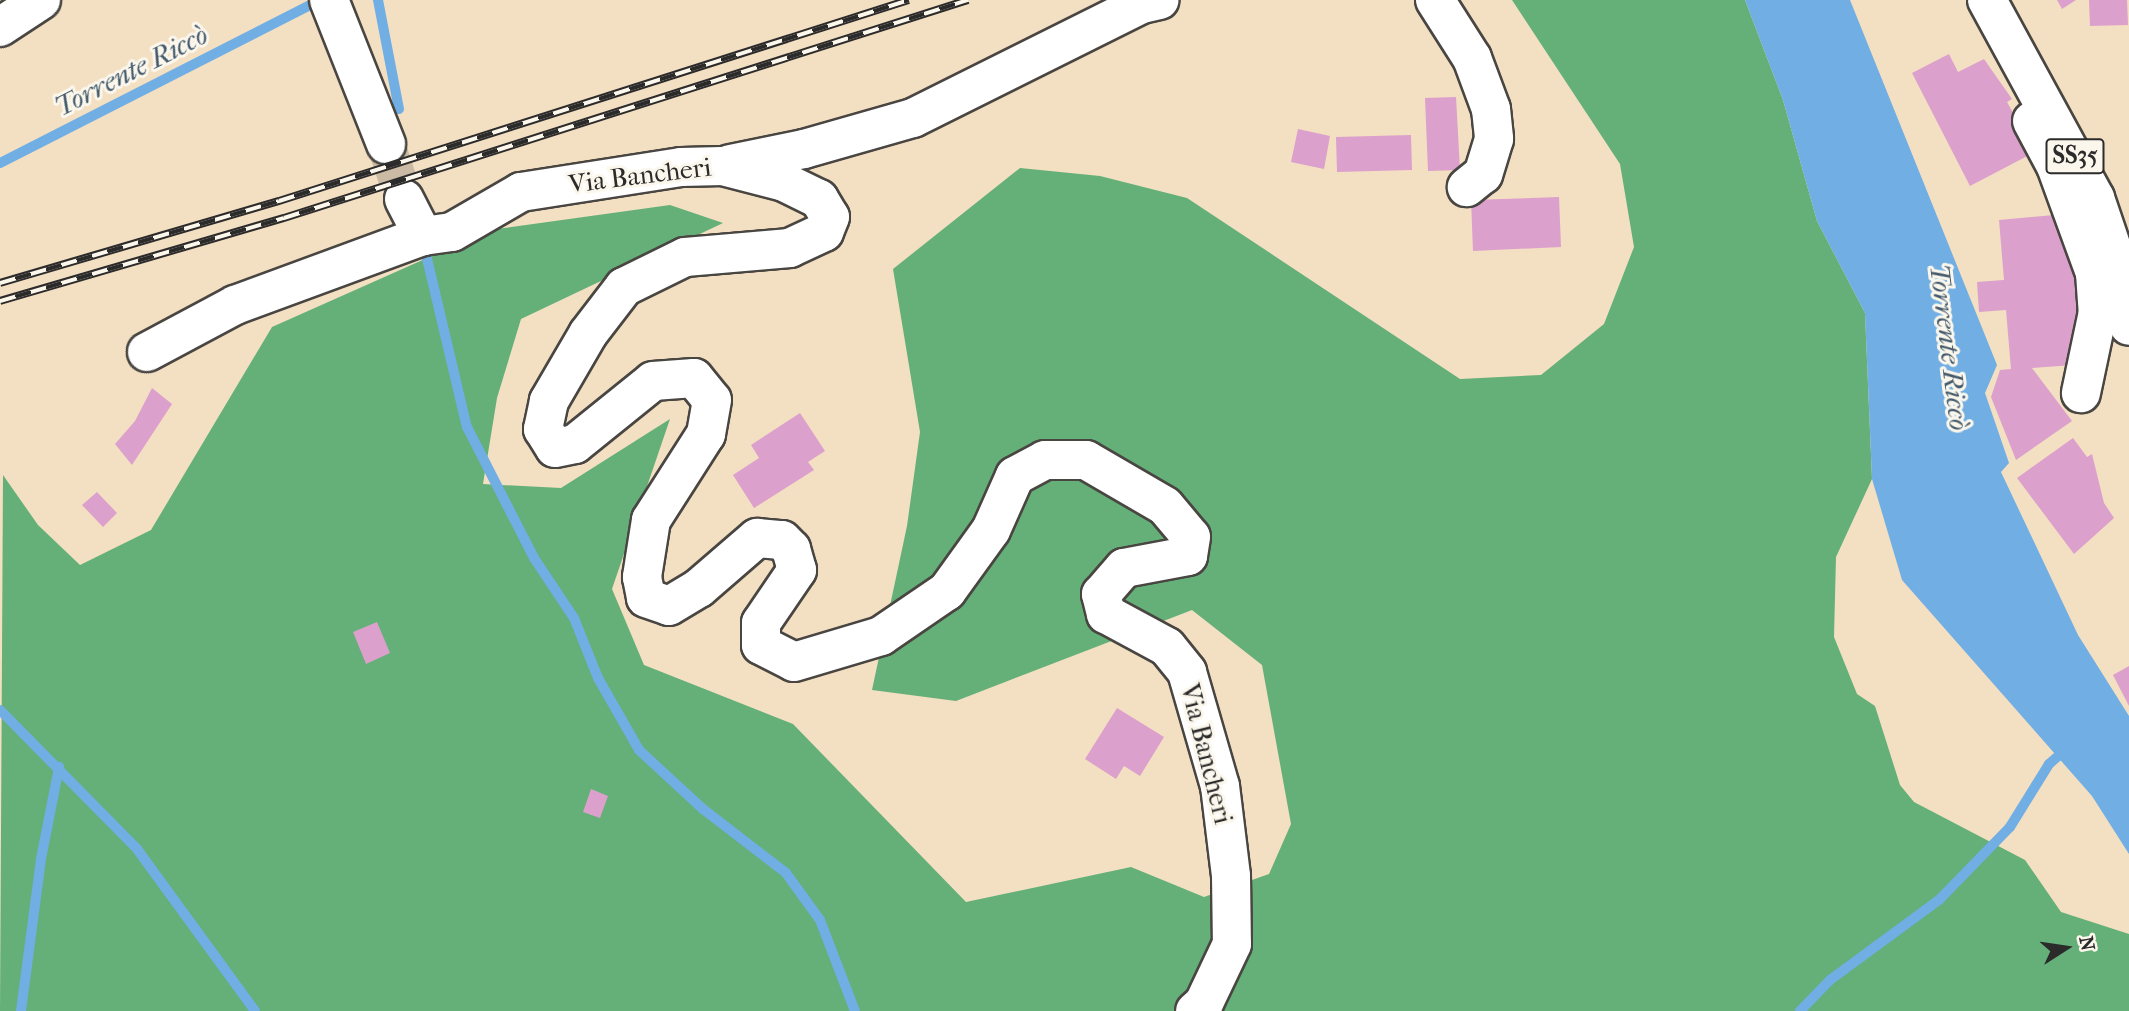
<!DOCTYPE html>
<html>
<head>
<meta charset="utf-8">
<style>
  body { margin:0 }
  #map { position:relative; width:2129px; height:1011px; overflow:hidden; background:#f3dfc2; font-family:"IM FELL French Canon",serif }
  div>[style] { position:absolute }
  .forest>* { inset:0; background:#64b078 }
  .water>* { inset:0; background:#70aee3 }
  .stream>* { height:10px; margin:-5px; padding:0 5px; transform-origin:5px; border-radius:5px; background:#70aee3 }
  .building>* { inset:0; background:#dca0cc }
  .minor-tunnel>* { height:38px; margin-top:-19px; transform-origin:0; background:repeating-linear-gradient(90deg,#cbbba4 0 38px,transparent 0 57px) }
  .roads { filter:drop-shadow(2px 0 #494642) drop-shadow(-2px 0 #494642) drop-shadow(0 2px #494642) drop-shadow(0 -2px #494642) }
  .minor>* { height:38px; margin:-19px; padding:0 19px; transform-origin:19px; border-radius:19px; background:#fff }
  .major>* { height:38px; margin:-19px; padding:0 19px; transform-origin:19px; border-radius:19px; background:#fff }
  .rail>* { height:8px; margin-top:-4px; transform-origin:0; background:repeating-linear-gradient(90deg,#fbf7ec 0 16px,#2b2b2b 0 32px); box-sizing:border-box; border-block:2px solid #2b2b2b }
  span { translate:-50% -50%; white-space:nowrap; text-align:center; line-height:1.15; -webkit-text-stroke:6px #fbf7ec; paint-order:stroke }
  .shield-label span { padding:2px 5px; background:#fbf7ec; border:2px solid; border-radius:5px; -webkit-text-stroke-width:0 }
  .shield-label { font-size:24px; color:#2b2b2b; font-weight:700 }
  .street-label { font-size:26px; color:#2b2b2b }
  .water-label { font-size:28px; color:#43596b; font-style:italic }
  .north { position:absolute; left:2031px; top:913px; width:70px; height:70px; -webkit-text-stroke:5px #fbf7ec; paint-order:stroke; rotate:78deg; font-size:19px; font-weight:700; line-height:28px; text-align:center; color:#2b2b2b }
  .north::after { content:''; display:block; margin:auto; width:24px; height:32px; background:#2b2b2b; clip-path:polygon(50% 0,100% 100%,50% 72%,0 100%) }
</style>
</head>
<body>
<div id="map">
  <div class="forest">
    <i style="clip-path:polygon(1512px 0,1745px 0,1783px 100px,1817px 221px,1865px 313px,1872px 479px,1836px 557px,1834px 637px,1857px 694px,1875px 706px,1900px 785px,1914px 802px,2025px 860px,2061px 912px,2129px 934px,2129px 1011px,0 1011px,3px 475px,38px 525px,80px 565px,151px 530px,272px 327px,490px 230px,670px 205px,723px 223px,521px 319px,497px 398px,483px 484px,561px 488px,670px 419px,612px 589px,644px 665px,793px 724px,966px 902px,1131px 867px,1204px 897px,1269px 874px,1291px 824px,1262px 665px,1192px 610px,956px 701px,872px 690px,907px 526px,920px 432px,893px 269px,1020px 168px,1100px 176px,1187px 198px,1460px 379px,1541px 375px,1604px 324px,1634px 247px,1620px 164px)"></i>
  </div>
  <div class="water">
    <i style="clip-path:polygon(1745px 0,1850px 0,1997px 365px,1985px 393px,2009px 463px,2001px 472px,2078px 635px,2129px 716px,2129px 854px,2092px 796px,1902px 580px,1872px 479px,1865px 313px,1817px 221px,1783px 100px)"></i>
  </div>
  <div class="stream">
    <i style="left:378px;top:0;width:111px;rotate:79.1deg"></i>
    <i style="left:0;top:163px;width:359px;rotate:-27deg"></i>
    <i style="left:425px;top:250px;width:182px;rotate:76.7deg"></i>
    <i style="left:467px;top:427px;width:147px;rotate:62.9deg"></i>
    <i style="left:534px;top:558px;width:72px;rotate:56.3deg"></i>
    <i style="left:574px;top:618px;width:65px;rotate:68.2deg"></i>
    <i style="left:598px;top:678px;width:83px;rotate:60.3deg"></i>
    <i style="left:639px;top:750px;width:87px;rotate:42.7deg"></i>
    <i style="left:703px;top:809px;width:105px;rotate:37.6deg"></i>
    <i style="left:786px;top:873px;width:58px;rotate:54.1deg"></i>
    <i style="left:820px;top:920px;width:97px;rotate:69deg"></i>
    <i style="left:0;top:710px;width:195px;rotate:45.4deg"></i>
    <i style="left:137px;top:849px;width:200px;rotate:53.9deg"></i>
    <i style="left:21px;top:1011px;width:153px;rotate:-82.5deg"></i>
    <i style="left:41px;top:859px;width:94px;rotate:-78.9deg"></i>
    <i style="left:1800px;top:1011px;width:43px;rotate:-45.9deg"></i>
    <i style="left:1830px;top:980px;width:135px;rotate:-36.3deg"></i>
    <i style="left:1939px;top:900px;width:102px;rotate:-45.8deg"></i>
    <i style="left:2010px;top:827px;width:74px;rotate:-58.2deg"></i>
    <i style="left:2049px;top:764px;width:23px;rotate:-41deg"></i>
  </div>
  <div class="building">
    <i style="clip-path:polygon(2057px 0,2076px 0,2062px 9px)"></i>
    <i style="clip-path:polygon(2089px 0,2127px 0,2128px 25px,2090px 26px)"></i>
    <i style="clip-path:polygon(1949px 54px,1958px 72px,1984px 59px,2012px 99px,2007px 102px,2035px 152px,1970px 186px,1912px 73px)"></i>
    <i style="clip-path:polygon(1456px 97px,1460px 170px,1428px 171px,1425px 98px)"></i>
    <i style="clip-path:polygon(1298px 129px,1330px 136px,1324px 169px,1291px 162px)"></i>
    <i style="clip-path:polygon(1411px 135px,1412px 170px,1337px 172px,1336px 137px)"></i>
    <i style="clip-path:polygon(1559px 197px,1561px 247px,1473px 251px,1471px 200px)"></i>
    <i style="clip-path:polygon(2065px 214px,2078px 249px,2087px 364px,2032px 368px,2072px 421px,2016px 460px,1991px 397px,2000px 370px,2011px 369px,2006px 310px,1979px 312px,1977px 282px,2004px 280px,1999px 220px)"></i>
    <i style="clip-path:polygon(152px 388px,172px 404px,132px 465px,115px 444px,135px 421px)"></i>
    <i style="clip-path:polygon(800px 413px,825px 451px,808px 462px,814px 470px,754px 508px,733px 475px,759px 458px,751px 445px)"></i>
    <i style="clip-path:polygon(2073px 438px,2087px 457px,2092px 454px,2104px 503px,2114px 518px,2074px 554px,2017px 478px)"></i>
    <i style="clip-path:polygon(97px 492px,117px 513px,103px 527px,82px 505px)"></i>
    <i style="clip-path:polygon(377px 622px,390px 653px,366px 664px,353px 632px)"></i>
    <i style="clip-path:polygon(2129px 666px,2129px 706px,2113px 675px)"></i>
    <i style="clip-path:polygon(1117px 708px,1164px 737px,1140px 776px,1124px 766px,1116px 779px,1085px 759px)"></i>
    <i style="clip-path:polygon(591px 789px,608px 796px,600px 818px,583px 812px)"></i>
  </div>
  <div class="minor-tunnel">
    <i style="left:386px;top:144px;width:58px;rotate:71.9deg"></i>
  </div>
  <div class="roads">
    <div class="minor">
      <i style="left:329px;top:0;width:155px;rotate:68.4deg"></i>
      <i style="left:1435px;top:0;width:69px;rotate:57.5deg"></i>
      <i style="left:1472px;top:58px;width:54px;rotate:69.6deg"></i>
      <i style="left:1491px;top:109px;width:30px;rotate:84deg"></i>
      <i style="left:1494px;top:139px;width:37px;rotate:107deg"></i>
      <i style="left:1483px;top:174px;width:21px;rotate:141deg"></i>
      <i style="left:2032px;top:121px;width:51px;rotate:61.9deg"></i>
      <i style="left:2056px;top:166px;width:114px;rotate:70deg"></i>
      <i style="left:2095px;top:273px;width:39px;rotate:86deg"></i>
      <i style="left:2098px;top:312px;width:83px;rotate:101.9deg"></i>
      <i style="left:730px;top:164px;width:76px;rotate:-11.5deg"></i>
      <i style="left:804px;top:149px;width:113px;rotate:-15.9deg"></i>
      <i style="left:913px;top:118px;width:256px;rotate:-26.5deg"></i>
      <i style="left:1142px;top:4px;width:18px;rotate:-13deg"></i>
      <i style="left:404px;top:199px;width:42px;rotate:62.8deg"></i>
      <i style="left:423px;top:236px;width:29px;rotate:-8deg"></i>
      <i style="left:452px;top:232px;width:80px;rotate:-30.1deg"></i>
      <i style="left:521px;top:192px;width:162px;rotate:-8.9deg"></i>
      <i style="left:681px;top:167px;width:42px;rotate:-1.4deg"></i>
      <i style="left:723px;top:166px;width:63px;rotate:14.7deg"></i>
      <i style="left:784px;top:182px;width:39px;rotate:26deg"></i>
      <i style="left:819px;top:199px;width:21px;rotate:59deg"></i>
      <i style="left:830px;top:217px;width:16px;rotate:112deg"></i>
      <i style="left:824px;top:232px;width:38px;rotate:155deg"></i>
      <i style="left:790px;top:248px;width:105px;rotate:175.1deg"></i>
      <i style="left:685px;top:257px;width:68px;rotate:153.8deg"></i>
      <i style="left:624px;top:287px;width:59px;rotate:127.5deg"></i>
      <i style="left:588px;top:334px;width:78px;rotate:120.2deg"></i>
      <i style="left:549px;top:401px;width:29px;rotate:102deg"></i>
      <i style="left:543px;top:429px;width:22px;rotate:58deg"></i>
      <i style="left:555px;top:448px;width:20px;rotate:-11deg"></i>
      <i style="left:575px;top:444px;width:100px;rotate:-38.9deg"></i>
      <i style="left:653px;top:381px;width:41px;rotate:-4.2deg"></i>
      <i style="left:694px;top:378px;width:28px;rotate:51deg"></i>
      <i style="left:712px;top:400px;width:35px;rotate:100deg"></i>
      <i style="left:706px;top:434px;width:102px;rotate:122.6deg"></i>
      <i style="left:651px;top:520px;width:58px;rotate:99deg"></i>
      <i style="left:642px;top:577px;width:21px;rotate:79deg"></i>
      <i style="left:646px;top:598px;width:24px;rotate:19deg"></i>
      <i style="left:669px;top:606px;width:35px;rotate:-31deg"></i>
      <i style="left:699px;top:588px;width:77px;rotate:-40.8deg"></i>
      <i style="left:757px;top:538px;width:25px;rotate:5deg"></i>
      <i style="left:782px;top:540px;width:13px;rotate:45deg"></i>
      <i style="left:791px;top:549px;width:22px;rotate:74deg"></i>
      <i style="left:797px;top:570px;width:64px;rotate:124.2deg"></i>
      <i style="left:761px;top:623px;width:22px;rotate:90deg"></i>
      <i style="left:761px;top:645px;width:37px;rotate:27deg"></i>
      <i style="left:794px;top:662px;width:91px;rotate:-16.6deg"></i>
      <i style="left:881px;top:636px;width:80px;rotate:-34.3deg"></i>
      <i style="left:947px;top:591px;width:75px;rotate:-54.2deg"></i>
      <i style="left:991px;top:530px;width:59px;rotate:-66deg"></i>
      <i style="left:1015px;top:476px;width:34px;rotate:-28deg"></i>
      <i style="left:1045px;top:460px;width:41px"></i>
      <i style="left:1086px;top:460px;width:91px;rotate:30.2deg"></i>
      <i style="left:1165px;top:506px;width:40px;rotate:50deg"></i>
      <i style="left:1191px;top:537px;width:19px;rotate:99deg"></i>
      <i style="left:1188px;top:556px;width:65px;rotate:169.4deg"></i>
      <i style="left:1124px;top:568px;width:35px;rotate:131deg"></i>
      <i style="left:1101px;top:594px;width:21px;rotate:76deg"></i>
      <i style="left:1106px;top:614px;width:69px;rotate:28.4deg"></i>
      <i style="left:1167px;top:647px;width:32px;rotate:51deg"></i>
      <i style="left:1187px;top:672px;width:119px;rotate:73.9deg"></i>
      <i style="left:1220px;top:786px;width:91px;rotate:83deg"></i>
      <i style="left:1231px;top:876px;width:68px;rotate:89.2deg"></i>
      <i style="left:1232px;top:944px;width:65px;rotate:115.4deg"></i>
      <i style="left:1204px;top:1003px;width:12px;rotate:138deg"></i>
      <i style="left:147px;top:352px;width:100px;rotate:-28.1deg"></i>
      <i style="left:235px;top:305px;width:200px;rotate:-20.2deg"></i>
    </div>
    <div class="major">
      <i style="left:1987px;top:0;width:226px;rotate:61.4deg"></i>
      <i style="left:2095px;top:198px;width:65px;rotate:71.3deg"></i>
      <i style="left:2116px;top:260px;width:67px;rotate:78.9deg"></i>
      <i style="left:0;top:27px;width:49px;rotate:-33.4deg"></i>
    </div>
  </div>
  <div class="rail">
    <i style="left:0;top:283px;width:291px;rotate:-16.4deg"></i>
    <i style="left:279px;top:201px;width:661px;rotate:-17.7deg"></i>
    <i style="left:0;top:301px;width:296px;rotate:-16.3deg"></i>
    <i style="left:284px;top:218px;width:718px;rotate:-17.68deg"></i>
  </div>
  <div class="shield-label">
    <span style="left:2075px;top:156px">SS35</span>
  </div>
  <div class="street-label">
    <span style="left:640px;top:176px;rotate:-7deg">Via Bancheri</span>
    <span style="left:1206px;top:754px;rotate:76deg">Via Bancheri</span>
  </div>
  <div class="water-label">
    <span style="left:131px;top:71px;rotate:-27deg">Torrente Riccò</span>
    <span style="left:1949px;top:347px;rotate:83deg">Torrente Riccò</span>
  </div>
  <div class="north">N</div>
</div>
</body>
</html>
